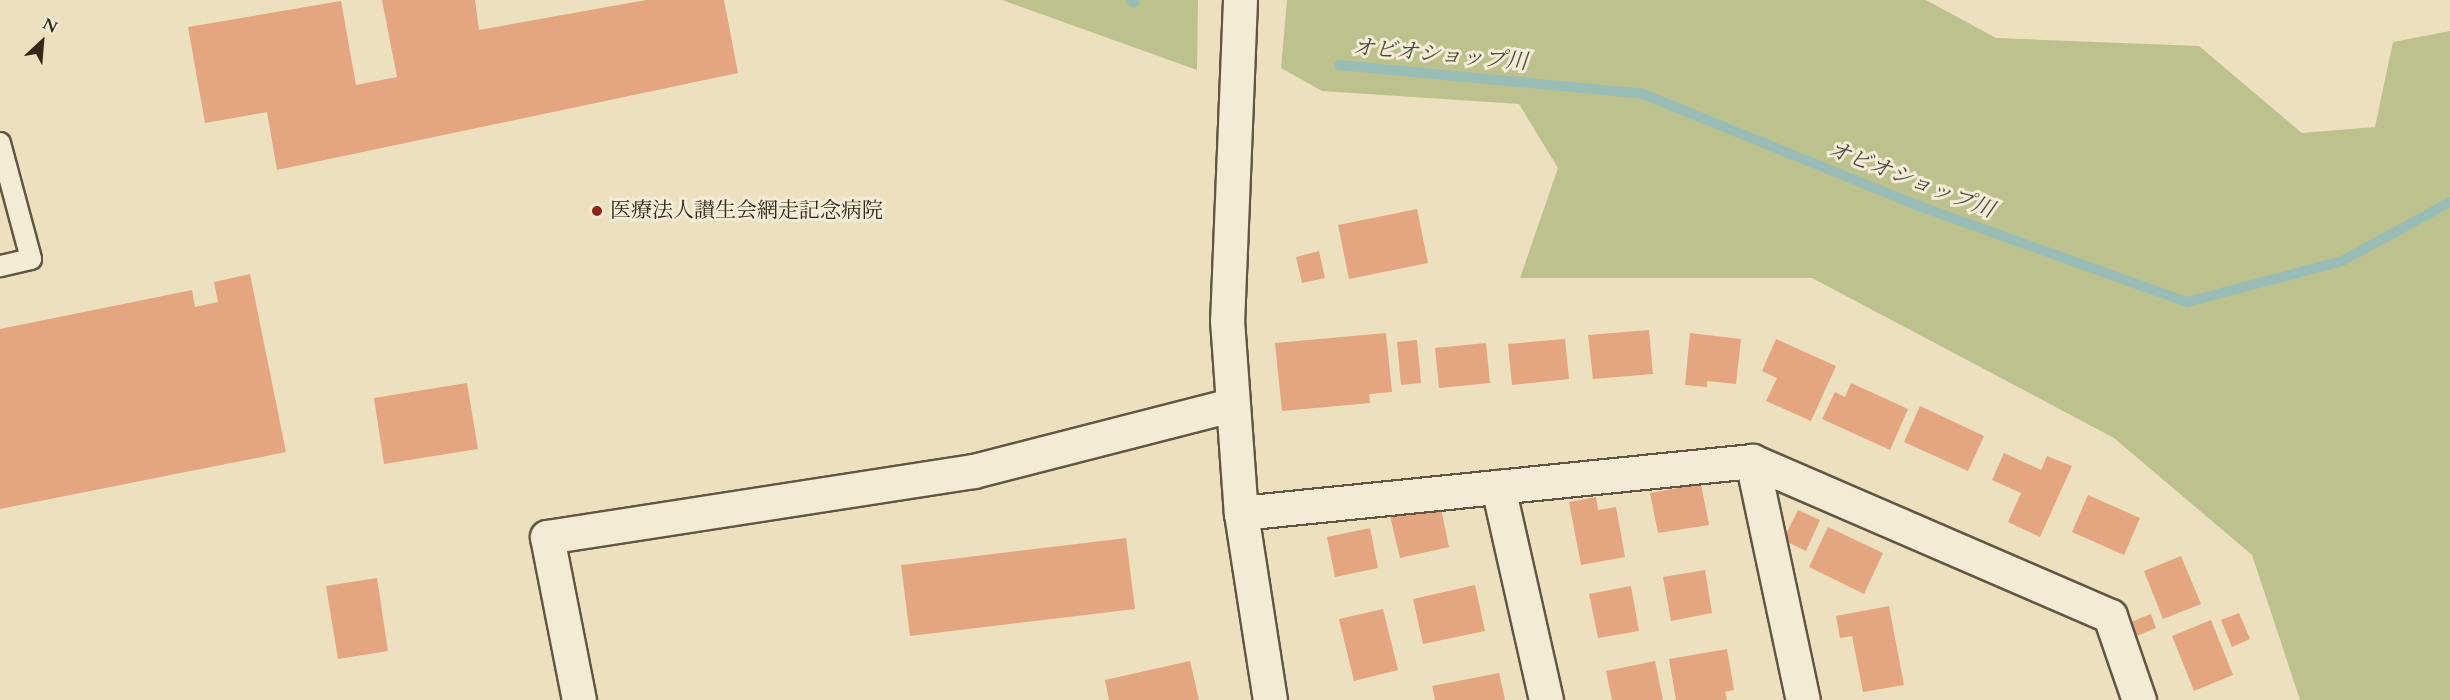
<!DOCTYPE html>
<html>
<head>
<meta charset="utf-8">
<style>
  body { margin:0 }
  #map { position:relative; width:2450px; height:700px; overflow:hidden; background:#ede0be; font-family:Cardo,"Noto Serif JP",serif }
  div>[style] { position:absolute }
  .green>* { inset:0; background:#bdc18e }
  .stream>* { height:10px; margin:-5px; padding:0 5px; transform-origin:5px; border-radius:5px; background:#9abcb6 }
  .building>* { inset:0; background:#e4a680 }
  .roads { filter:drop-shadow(2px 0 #625642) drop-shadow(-2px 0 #625642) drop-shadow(0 2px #625642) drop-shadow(0 -2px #625642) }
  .service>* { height:20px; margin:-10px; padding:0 10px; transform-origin:10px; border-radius:10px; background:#f3ebd5 }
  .minor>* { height:33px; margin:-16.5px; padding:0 16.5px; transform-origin:16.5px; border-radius:16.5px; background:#f3ebd5 }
  .tertiary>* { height:33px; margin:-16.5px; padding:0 16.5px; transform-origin:16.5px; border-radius:16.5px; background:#f3ebd5 }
  .dots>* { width:16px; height:16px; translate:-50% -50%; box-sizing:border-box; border:3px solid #f3ebd5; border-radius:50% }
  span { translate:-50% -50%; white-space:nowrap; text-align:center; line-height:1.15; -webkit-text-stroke:6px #f3ebd5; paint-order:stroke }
  .poi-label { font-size:21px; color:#342819 }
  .left { translate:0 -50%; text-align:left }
  .water-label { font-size:22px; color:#4e4d40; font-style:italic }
  .north { position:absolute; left:12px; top:12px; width:60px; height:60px; -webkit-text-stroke:4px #f3ebd5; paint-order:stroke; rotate:26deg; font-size:16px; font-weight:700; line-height:24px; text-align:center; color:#342819 }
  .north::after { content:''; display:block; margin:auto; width:21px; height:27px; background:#342819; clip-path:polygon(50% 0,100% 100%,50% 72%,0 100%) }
</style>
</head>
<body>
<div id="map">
  <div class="green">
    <i style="clip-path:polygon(1002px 0,1198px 0,1197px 70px)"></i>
    <i style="clip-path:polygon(1287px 0,1926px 0,1996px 38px,2199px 46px,2302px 133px,2375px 127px,2393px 42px,2450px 31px,2450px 700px,2300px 700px,2252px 555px,2114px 438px,1812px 278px,1520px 278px,1558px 168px,1519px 104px,1322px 91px,1281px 68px)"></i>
  </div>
  <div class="stream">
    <i style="left:1131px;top:0;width:4px;rotate:34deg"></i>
    <i style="left:1339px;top:65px;width:305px;rotate:5.4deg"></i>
    <i style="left:1643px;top:94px;width:295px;rotate:22.1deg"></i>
    <i style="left:1916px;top:205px;width:288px;rotate:19.7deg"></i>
    <i style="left:2187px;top:302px;width:160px;rotate:-14.8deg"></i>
    <i style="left:2342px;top:261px;width:123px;rotate:-28.6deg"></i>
  </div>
  <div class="building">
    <i style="clip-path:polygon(382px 0,475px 0,479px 30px,646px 0,724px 0,738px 73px,277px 170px,267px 112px,205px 123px,188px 27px,341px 1px,356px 85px,397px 77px)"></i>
    <i style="clip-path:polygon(1417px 209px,1428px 263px,1349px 279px,1338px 225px)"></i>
    <i style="clip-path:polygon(1319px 251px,1325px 278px,1302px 283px,1296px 257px)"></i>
    <i style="clip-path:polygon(250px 274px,286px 452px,0 509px,0 329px,192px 290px,195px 307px,218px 302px,214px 282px)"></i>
    <i style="clip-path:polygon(1649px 330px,1653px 374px,1593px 379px,1588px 335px)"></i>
    <i style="clip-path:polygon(1386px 333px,1392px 392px,1369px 394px,1370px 403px,1282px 411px,1275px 343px)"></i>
    <i style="clip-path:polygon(1690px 333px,1741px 339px,1736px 384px,1707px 381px,1707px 387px,1685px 385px)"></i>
    <i style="clip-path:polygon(1565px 339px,1569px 379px,1512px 385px,1508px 344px)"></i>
    <i style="clip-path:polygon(1776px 339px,1836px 366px,1811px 421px,1766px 401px,1777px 378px,1762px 371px)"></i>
    <i style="clip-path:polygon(1417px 340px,1421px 383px,1401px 385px,1397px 342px)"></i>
    <i style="clip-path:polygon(1486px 343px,1490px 383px,1439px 388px,1435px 348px)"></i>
    <i style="clip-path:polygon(467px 383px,478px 449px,384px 464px,374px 398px)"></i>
    <i style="clip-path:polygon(1851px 383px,1908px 409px,1890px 450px,1822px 419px,1835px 392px,1845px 397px)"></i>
    <i style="clip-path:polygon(1920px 406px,1984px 436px,1968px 471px,1904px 442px)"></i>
    <i style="clip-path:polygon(2004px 453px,2041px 470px,2047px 456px,2072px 466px,2040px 537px,2008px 522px,2021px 493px,1992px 480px)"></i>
    <i style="clip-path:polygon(1701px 484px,1709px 525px,1658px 533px,1650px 493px)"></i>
    <i style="clip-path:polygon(2088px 495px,2140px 518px,2124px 555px,2072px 532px)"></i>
    <i style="clip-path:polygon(1596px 497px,1598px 510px,1616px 507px,1625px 557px,1581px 565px,1569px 502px)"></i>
    <i style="clip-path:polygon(1440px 504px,1449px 547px,1400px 558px,1390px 516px)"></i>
    <i style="clip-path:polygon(1798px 510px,1820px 520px,1806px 551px,1783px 540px)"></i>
    <i style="clip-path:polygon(1828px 527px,1883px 553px,1864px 594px,1809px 567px)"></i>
    <i style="clip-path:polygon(1370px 528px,1378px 568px,1335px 577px,1327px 537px)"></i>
    <i style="clip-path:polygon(1126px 538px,1135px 609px,910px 636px,901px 565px)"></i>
    <i style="clip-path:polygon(2181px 556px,2201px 604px,2163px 619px,2144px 571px)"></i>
    <i style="clip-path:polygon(1705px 570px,1712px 613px,1671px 621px,1663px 577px)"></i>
    <i style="clip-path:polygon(377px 578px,388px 651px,338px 659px,326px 586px)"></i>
    <i style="clip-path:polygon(1475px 585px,1485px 631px,1423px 644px,1413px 599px)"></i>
    <i style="clip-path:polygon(1631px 586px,1639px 631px,1598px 638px,1589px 594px)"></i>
    <i style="clip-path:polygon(1889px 606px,1904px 685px,1863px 692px,1852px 636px,1840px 638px,1836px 616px)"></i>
    <i style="clip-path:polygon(1383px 609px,1398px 670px,1354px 681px,1339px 619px)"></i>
    <i style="clip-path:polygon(2239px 613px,2250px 639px,2232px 647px,2221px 620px)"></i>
    <i style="clip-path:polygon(2151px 614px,2156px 628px,2134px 637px,2128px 623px)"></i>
    <i style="clip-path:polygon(2211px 620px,2233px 675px,2194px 691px,2172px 636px)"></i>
    <i style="clip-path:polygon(1727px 649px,1734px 690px,1725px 692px,1727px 700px,1676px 700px,1669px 659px)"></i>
    <i style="clip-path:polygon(1190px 661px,1199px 700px,1109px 700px,1105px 680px)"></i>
    <i style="clip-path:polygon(1655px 661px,1663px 700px,1612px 700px,1606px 671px)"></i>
    <i style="clip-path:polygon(1499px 673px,1505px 700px,1435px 700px,1432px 686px)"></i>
  </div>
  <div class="roads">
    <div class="service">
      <i style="left:0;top:143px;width:120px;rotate:75deg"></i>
      <i style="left:31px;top:259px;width:32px;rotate:167deg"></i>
    </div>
    <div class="minor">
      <i style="left:1752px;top:461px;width:244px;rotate:78deg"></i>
      <i style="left:1498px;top:487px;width:218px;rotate:77.3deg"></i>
      <i style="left:1241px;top:513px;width:514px;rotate:-5.81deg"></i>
      <i style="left:1752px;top:461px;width:390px;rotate:23.4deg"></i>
      <i style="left:2110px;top:616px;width:89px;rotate:71deg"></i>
      <i style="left:579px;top:700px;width:166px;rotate:-101.1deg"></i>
      <i style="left:547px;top:537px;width:432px;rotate:-8.8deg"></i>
      <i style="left:974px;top:471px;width:265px;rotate:-14.4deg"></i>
    </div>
    <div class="tertiary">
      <i style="left:1240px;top:0;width:320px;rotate:92.3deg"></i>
      <i style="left:1227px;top:320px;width:194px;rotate:85.9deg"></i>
      <i style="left:1241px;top:513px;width:189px;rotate:81.2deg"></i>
    </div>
  </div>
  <div class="dots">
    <i style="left:597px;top:211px;background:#8f2418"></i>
  </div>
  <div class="poi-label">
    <span class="left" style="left:610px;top:211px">医療法人讃生会網走記念病院</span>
  </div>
  <div class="water-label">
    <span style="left:1440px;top:55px;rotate:5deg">オビオショップ川</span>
    <span style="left:1911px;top:180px;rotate:21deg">オビオショップ川</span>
  </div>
  <div class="north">N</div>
</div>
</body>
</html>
